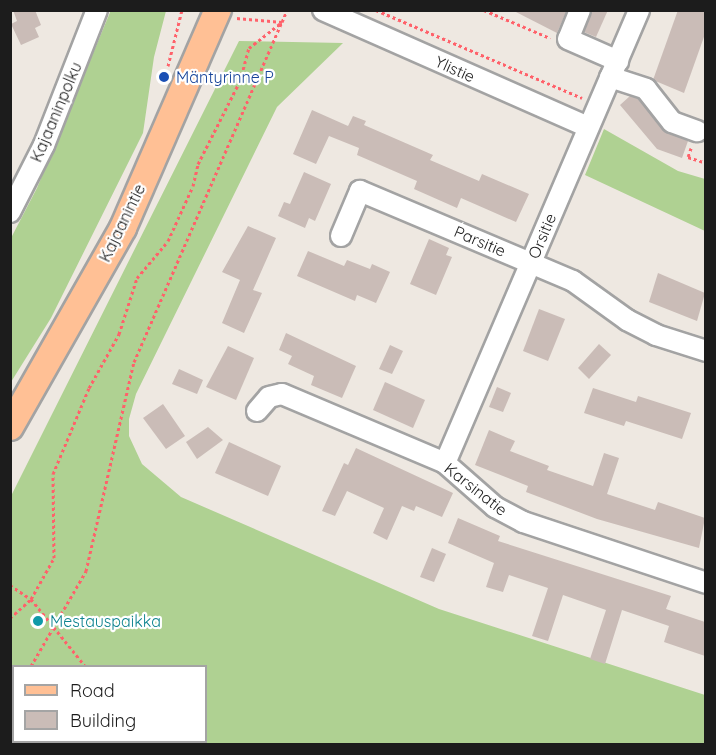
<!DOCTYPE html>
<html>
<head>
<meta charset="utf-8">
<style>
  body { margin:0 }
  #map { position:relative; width:716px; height:755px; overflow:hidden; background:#eee8e1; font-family:Quicksand,sans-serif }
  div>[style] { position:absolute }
  .forest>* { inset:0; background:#afd192 }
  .building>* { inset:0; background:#cabcb7 }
  .path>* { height:3px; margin-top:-1.5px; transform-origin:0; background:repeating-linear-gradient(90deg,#ff616a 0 3px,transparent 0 6px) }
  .roads { filter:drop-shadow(2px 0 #a3a3a3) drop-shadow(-2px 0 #a3a3a3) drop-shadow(0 2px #a3a3a3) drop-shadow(0 -2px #a3a3a3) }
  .minor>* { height:20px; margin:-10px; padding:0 10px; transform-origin:10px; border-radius:10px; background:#fff }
  .major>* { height:26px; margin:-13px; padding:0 13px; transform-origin:13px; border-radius:13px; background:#ffc095 }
  .dots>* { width:16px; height:16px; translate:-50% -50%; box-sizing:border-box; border:3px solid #fff; border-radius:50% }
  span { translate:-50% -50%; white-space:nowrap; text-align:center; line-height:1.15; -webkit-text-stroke:4.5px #fff; paint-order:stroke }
  .street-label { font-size:16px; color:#1c1c1c }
  .transit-label { font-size:16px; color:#164399 }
  .left { translate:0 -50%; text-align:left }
  .culture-label { font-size:16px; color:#0d838f }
  .frame { position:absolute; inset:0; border:12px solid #1c1c1c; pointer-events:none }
  .legend { position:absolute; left:12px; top:665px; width:195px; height:78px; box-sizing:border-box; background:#fff; border:2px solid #a4a4a4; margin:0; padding:8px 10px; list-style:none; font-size:18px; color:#1c1c1c }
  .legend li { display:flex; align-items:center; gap:12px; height:30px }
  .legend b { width:30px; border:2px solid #a4a4a4 }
</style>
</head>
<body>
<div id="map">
  <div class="forest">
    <i style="clip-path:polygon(111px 10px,166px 11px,154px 57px,143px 133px,51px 318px,11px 382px,11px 238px,37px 188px)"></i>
    <i style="clip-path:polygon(evenodd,239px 41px,343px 43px,277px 107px,136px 394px,129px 419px,129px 436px,142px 464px,181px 497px,439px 609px,705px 695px,705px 744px,11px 744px,11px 496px,239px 41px,14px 666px,206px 666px,206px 742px,14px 742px,14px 666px)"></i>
    <i style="clip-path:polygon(604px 129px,678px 171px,705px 179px,705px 231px,585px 175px)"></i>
  </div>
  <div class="building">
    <i style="clip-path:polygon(13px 10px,35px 10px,41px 25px,35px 28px,39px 37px,21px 45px,11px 24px,17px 21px)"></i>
    <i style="clip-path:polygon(512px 10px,567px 10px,557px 33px)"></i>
    <i style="clip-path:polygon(592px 10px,608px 10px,596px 37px,584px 32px)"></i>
    <i style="clip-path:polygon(678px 10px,705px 10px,705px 34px,684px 93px,653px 80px)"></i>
    <i style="clip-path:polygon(630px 96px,639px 99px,663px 130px,688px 141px,682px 158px,657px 149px,620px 105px)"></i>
    <i style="clip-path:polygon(312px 110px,348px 126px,353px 116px,366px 121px,364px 125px,433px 155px,430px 160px,479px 181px,482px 174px,529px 194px,516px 222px,461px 198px,457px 208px,414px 189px,417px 181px,357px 155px,359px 148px,329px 136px,316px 164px,293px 154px)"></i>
    <i style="clip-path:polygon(304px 172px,331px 184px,315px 221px,309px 218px,305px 228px,278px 216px,284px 202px,290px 204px)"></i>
    <i style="clip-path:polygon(248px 226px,276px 238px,253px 290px,262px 293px,244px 333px,222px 323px,240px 280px,222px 272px)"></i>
    <i style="clip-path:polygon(429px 239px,449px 248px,446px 255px,452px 257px,436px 295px,410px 284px)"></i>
    <i style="clip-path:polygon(308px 251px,344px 266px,347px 260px,370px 269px,372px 264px,390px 272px,376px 303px,357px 295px,355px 301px,297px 276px)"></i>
    <i style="clip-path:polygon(658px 273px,705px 293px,697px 321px,649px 302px)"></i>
    <i style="clip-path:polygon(539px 309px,565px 319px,548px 361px,523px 351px)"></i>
    <i style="clip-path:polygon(286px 333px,356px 366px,342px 398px,311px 385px,314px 376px,288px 364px,292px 356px,279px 350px)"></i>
    <i style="clip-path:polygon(599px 344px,611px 355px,589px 379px,578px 368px)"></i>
    <i style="clip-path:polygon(390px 345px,403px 351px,392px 374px,379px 369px)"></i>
    <i style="clip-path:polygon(228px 346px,254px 358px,236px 400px,206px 387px)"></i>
    <i style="clip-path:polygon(179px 369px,203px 380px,197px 394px,172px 384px)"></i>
    <i style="clip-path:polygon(385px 382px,425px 400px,413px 428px,373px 410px)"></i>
    <i style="clip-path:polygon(497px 387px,511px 393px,503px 412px,489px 407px)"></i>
    <i style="clip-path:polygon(593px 388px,636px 402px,638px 396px,691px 413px,682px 439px,626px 421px,624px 426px,584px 413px)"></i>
    <i style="clip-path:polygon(163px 404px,185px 436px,166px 449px,143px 418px)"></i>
    <i style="clip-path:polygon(208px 427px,223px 440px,197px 459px,186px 442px)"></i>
    <i style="clip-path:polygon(489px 430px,515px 441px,510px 451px,549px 466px,547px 470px,593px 486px,604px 453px,619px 458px,607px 494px,655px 510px,658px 502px,705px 518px,699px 548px,597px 519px,526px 492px,528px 486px,475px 465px)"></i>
    <i style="clip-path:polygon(229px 442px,281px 466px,268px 496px,215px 473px)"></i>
    <i style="clip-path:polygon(356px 448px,453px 493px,442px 517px,416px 506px,414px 511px,402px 506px,387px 540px,373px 533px,384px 508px,347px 491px,335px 516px,322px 511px,344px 463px,348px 465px)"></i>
    <i style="clip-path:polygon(458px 518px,500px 536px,498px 541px,671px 596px,666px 609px,705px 622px,705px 656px,664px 642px,669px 626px,622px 610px,605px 664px,590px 659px,606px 610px,563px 595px,548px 641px,532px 636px,548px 588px,509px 575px,503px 592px,486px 587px,494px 563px,448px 543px)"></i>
    <i style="clip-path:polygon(432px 548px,446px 554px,434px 582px,420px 577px)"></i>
  </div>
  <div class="path">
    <i style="left:376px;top:10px;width:224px;rotate:23.1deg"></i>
    <i style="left:484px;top:10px;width:72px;rotate:23deg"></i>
    <i style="left:168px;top:66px;width:58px;rotate:-76deg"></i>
    <i style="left:691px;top:148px;width:9px;rotate:108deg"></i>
    <i style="left:688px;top:157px;width:19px;rotate:18deg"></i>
    <i style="left:10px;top:585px;width:25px;rotate:34deg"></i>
    <i style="left:31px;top:599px;width:86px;rotate:51.1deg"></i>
    <i style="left:10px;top:618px;width:28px;rotate:-42deg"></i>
    <i style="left:31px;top:599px;width:47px;rotate:-60.7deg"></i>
    <i style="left:54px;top:558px;width:84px;rotate:-90.7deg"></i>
    <i style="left:53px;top:474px;width:93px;rotate:-67.3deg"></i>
    <i style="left:89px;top:388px;width:62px;rotate:-60.9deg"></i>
    <i style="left:119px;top:334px;width:59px;rotate:-72.2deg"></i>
    <i style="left:137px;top:278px;width:48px;rotate:-50deg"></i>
    <i style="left:168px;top:241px;width:60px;rotate:-65.6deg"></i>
    <i style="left:193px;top:186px;width:23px;rotate:-77deg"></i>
    <i style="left:198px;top:164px;width:93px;rotate:-63.2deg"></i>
    <i style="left:240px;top:81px;width:34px;rotate:-75deg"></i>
    <i style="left:249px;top:48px;width:42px;rotate:-38.2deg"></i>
    <i style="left:282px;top:22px;width:13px;rotate:-67deg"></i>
    <i style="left:31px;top:666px;width:110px;rotate:-59.9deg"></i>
    <i style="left:86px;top:571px;width:214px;rotate:-77.1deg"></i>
    <i style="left:134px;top:362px;width:371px;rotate:-66.5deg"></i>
    <i style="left:282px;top:22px;width:46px;rotate:-175deg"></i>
    <i style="left:10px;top:698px;width:6px;rotate:-51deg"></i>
    <i style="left:109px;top:742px;width:2px;rotate:90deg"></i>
  </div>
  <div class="roads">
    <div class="minor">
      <i style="left:323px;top:10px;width:290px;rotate:23.8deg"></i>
      <i style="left:580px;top:10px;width:31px;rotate:112deg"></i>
      <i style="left:568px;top:39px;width:55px;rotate:23.7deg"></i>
      <i style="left:610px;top:77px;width:38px;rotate:18deg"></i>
      <i style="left:646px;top:89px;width:42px;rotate:51.8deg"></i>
      <i style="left:672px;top:122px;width:27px;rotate:20deg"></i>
      <i style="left:10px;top:212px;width:75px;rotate:-63.1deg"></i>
      <i style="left:44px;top:145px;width:145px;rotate:-68.6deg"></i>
      <i style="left:341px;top:236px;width:49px;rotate:-67.1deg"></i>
      <i style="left:360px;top:191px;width:231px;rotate:22.9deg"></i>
      <i style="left:573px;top:281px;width:67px;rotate:35.8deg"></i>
      <i style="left:627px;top:320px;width:33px;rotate:27deg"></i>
      <i style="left:656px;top:335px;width:52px;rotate:17.7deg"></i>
      <i style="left:257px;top:411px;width:18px;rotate:-49deg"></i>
      <i style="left:269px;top:397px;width:13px;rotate:-13deg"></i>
      <i style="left:282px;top:394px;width:177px;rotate:22.9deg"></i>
      <i style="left:445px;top:463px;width:67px;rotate:41.3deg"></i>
      <i style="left:495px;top:507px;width:32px;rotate:28deg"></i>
      <i style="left:523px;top:522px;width:193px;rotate:18.4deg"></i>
      <i style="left:445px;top:463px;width:493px;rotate:-66.8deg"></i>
    </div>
    <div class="major">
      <i style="left:10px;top:427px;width:229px;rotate:-60.4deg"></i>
      <i style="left:123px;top:228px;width:238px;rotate:-66.5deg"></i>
    </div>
  </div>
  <div class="dots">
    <i style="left:164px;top:77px;background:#1a4fb4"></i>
    <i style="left:38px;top:621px;background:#0f9aa8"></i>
  </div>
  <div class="street-label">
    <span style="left:455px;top:69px;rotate:24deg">Ylistie</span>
    <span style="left:56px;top:112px;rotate:-67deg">Kajaaninpolku</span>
    <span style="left:122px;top:223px;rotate:-64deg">Kajaanintie</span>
    <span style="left:542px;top:236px;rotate:-67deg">Orsitie</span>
    <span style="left:480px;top:241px;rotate:23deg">Parsitie</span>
    <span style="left:476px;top:489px;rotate:38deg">Karsinatie</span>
  </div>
  <div class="transit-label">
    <span class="left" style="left:176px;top:77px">Mäntyrinne P</span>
  </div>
  <div class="culture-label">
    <span class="left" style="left:50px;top:621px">Mestauspaikka</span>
  </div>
  <div class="frame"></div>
  <ul class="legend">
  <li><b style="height:8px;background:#ffc095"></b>Road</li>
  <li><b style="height:16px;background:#cabcb7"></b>Building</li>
  </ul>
</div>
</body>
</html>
